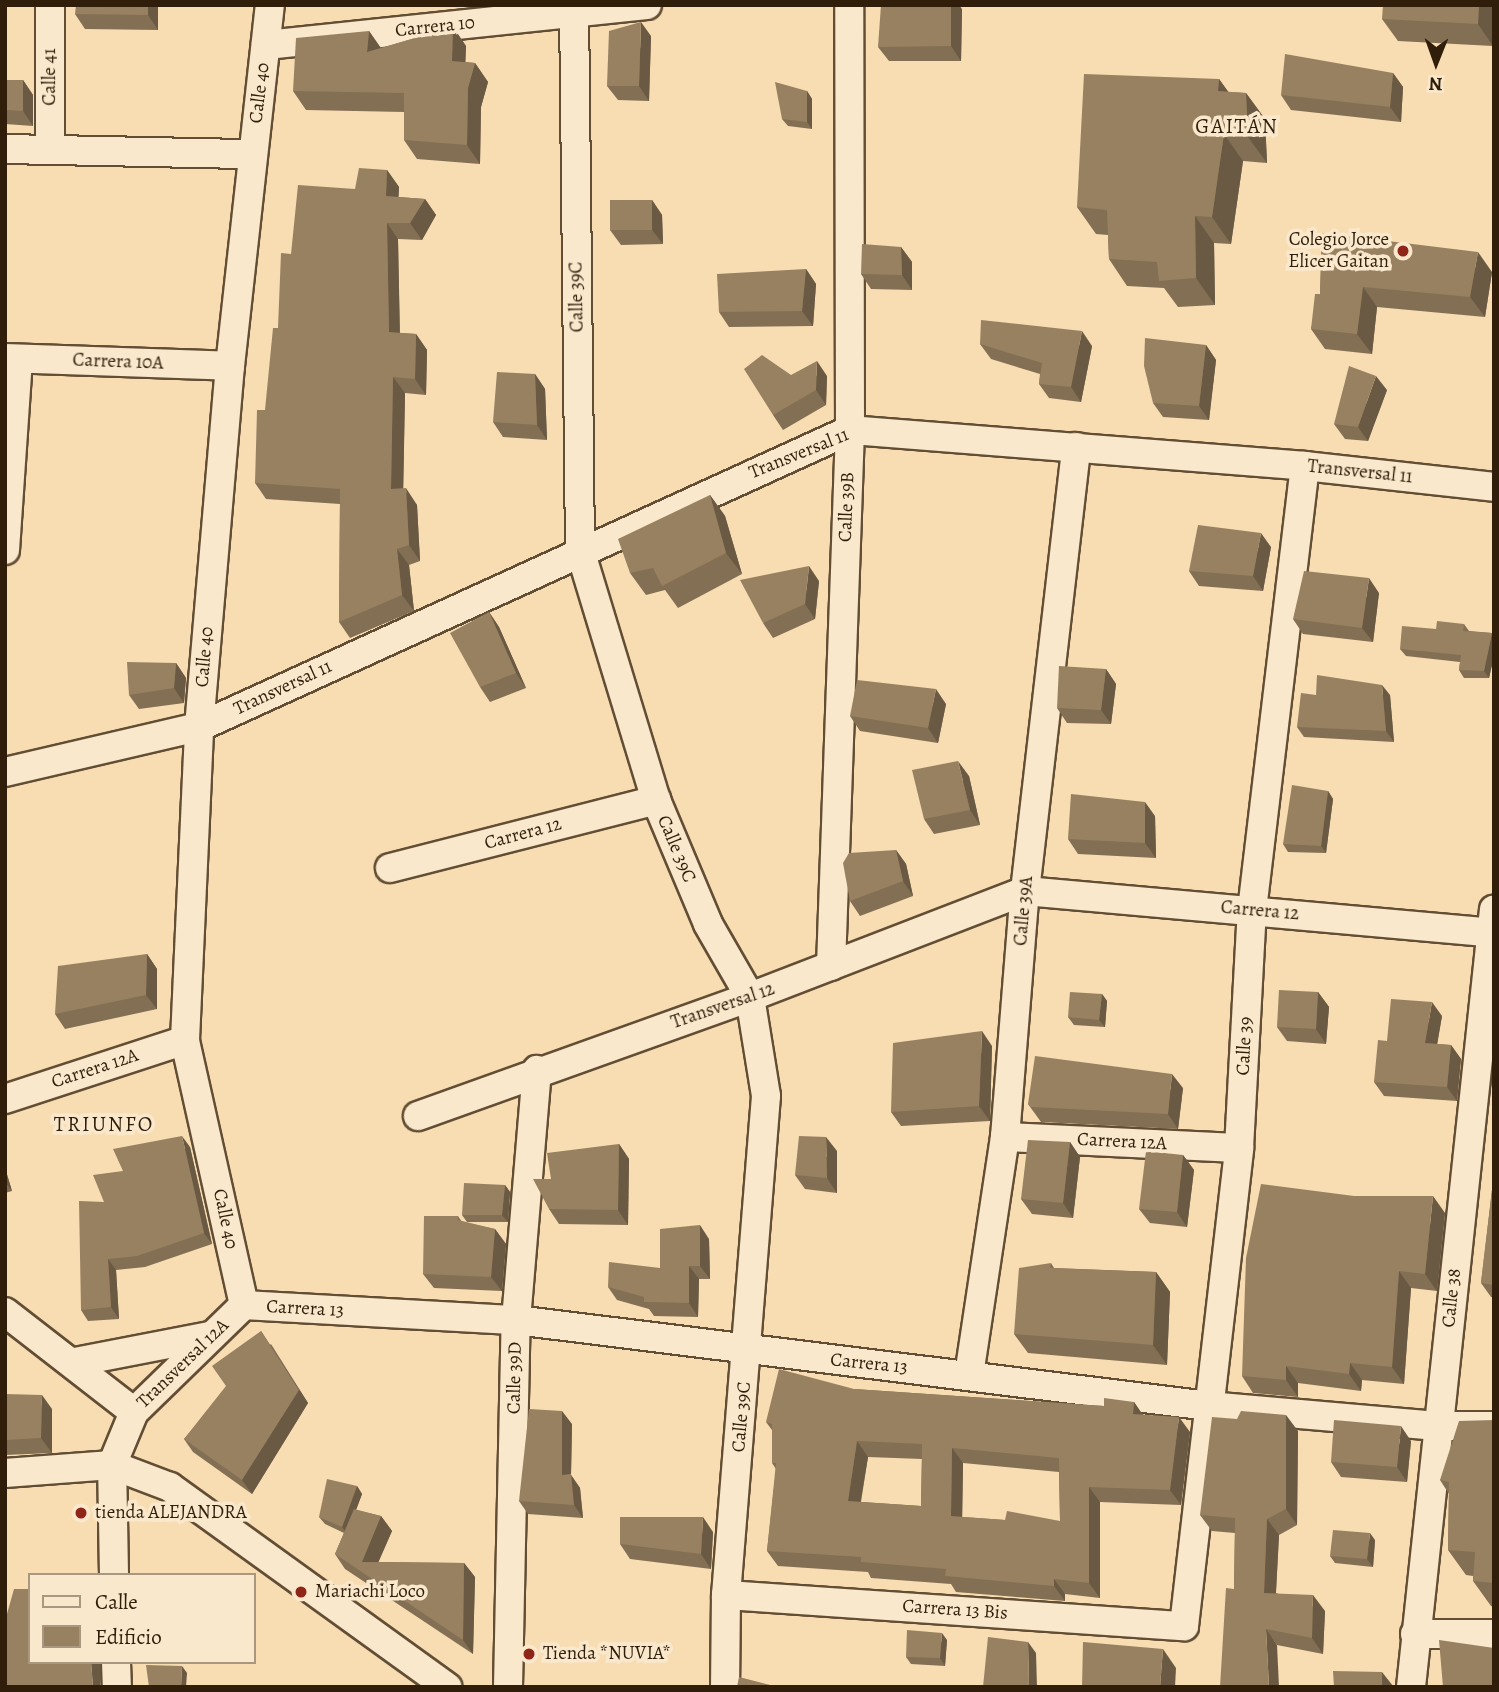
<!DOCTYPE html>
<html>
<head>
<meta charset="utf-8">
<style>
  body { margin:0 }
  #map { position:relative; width:1499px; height:1692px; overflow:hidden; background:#f8dcb2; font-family:Alegreya,serif }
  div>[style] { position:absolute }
  .roads { filter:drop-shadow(2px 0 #624e34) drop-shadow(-2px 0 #624e34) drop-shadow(0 2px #624e34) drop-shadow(0 -2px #624e34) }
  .minor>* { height:28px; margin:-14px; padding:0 14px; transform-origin:14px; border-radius:14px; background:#fae8cd }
  .wall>* { inset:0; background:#836f53 }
  .shaded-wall>* { inset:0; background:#6a5a44 }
  .building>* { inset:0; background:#988161 }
  .dots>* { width:19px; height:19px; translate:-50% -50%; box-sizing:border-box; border:4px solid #fae8cd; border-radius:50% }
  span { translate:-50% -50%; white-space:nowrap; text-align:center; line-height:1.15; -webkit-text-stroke:7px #fae8cd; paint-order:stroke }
  .street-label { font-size:19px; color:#301e0a }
  .poi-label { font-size:19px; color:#301e0a }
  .right { translate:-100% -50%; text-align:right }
  .left { translate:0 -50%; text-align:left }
  .neighbourhood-label { font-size:21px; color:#301e0a; letter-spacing:2px }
  .frame { position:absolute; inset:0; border:7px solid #301e0a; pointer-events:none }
  .legend { position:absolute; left:28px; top:1573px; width:228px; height:91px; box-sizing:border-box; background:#fae8cd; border:2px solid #a9977f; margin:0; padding:9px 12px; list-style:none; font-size:21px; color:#301e0a }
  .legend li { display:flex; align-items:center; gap:14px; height:35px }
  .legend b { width:35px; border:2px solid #a9977f }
  .north { position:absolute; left:1401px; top:28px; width:70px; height:70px; -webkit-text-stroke:5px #fae8cd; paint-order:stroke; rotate:181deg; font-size:19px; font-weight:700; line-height:28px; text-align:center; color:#301e0a }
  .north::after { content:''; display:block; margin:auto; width:24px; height:32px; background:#301e0a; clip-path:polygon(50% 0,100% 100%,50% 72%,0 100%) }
</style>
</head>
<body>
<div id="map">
  <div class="roads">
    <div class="minor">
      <i style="left:574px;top:5px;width:545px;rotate:89.37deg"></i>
      <i style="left:580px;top:550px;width:261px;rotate:73.1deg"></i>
      <i style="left:656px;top:800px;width:134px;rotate:67.2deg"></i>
      <i style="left:708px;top:924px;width:84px;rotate:60.1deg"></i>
      <i style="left:750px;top:997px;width:100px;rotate:80.8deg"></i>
      <i style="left:766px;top:1096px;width:501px;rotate:94.58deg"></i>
      <i style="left:726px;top:1595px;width:92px;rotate:90.6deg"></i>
      <i style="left:266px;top:45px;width:383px;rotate:-6deg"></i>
      <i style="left:5px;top:149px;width:247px;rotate:1.2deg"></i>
      <i style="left:50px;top:149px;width:144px;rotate:-90deg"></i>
      <i style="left:5px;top:358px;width:225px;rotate:2deg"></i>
      <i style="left:5px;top:550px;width:191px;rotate:-86.1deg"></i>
      <i style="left:5px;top:772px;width:199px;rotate:-13.1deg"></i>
      <i style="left:199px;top:727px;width:716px;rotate:-24.52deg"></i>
      <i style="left:850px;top:430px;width:456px;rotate:4.5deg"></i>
      <i style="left:1305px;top:466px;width:190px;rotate:6.3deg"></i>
      <i style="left:390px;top:868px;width:275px;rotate:-14.3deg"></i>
      <i style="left:831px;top:966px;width:536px;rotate:-87.97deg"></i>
      <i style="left:850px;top:430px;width:425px;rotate:-90.1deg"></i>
      <i style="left:5px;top:1099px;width:189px;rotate:-18.1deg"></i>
      <i style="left:418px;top:1116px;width:353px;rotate:-19.7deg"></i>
      <i style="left:750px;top:997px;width:295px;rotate:-21.1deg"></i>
      <i style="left:1025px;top:891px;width:471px;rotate:5.1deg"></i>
      <i style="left:1005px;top:1137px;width:234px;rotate:2.7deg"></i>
      <i style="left:244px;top:1305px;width:271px;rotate:-102.6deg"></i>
      <i style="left:185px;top:1040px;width:313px;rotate:-87.4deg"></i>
      <i style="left:199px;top:727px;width:362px;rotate:-85.1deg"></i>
      <i style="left:230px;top:366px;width:363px;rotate:-83.7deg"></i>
      <i style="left:244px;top:1305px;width:272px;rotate:3.2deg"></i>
      <i style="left:516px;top:1320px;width:697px;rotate:7.08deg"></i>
      <i style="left:1208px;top:1406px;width:230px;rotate:5deg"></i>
      <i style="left:1437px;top:1426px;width:57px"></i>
      <i style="left:5px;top:1312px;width:163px;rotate:37.8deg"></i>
      <i style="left:75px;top:1362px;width:137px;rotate:-10.9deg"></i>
      <i style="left:969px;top:1375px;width:241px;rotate:-81.4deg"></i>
      <i style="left:1005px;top:1137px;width:247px;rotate:-85.4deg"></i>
      <i style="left:1025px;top:891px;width:447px;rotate:-83.4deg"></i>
      <i style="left:5px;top:1473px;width:107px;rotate:-4.3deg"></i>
      <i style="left:112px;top:1465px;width:62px;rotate:20.8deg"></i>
      <i style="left:170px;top:1487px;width:342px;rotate:35.8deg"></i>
      <i style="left:114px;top:1575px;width:110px;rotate:-91deg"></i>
      <i style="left:112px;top:1465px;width:57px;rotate:-67.5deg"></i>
      <i style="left:134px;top:1412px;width:153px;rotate:-44.2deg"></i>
      <i style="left:726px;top:1595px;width:459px;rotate:3.9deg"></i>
      <i style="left:1184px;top:1626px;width:481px;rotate:-83.4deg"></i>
      <i style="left:1239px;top:1148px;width:238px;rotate:-86.9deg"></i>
      <i style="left:1252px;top:910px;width:447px;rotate:-83.2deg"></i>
      <i style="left:1415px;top:1634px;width:79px"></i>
      <i style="left:116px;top:1662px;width:25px;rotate:88deg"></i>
      <i style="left:508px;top:1687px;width:367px;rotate:-88.8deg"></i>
      <i style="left:516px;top:1320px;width:251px;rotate:-85.2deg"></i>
      <i style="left:1411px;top:1687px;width:782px;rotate:-83.91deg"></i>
    </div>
  </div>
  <div class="wall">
    <i style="clip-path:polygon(158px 5px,158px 30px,85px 29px,75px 14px)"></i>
    <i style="clip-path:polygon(1494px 5px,1493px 46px,1398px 41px,1382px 19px)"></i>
    <i style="clip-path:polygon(962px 9px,961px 61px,889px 61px,878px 47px)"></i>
    <i style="clip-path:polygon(453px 27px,466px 46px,465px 62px,475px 63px,488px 82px,481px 107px,480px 164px,417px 159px,404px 140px,404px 112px,306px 110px,293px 91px,369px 31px,381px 48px)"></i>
    <i style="clip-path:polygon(651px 36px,649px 101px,618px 100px,607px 86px)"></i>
    <i style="clip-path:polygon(1393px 73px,1403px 87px,1401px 122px,1291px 110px,1281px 95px)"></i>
    <i style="clip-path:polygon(1219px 79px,1228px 92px,1246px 93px,1265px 119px,1267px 163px,1243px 161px,1231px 244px,1214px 243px,1215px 305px,1178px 307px,1164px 288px,1127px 286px,1109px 259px,1108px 235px,1096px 234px,1077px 207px)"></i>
    <i style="clip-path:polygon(5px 80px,23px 80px,33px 95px,33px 126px,5px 124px)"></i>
    <i style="clip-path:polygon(807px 91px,812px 99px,812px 129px,788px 126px,782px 119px)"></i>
    <i style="clip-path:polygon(387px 170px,399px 187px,398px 197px,425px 199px,436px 215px,422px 240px,398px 239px,400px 333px,416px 334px,427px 350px,426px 395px,405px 393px,403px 489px,417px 505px,420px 561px,409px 565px,414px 611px,350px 638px,339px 622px,340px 504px,266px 499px,255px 483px,278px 328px,355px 189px)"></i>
    <i style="clip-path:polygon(652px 200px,662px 215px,663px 244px,621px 245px,610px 230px)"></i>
    <i style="clip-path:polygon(1322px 233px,1492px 272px,1485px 317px,1377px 307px,1372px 354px,1325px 349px,1311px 329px,1320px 294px)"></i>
    <i style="clip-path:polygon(901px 247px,912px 262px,912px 290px,871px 289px,861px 274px)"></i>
    <i style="clip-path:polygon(806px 269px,816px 284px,813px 326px,729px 327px,719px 312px)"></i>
    <i style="clip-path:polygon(980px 344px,1092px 346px,1081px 402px,1049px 398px,1039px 384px,1040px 374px,991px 359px)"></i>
    <i style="clip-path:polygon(1206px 345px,1216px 360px,1209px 420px,1163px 417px,1153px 403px)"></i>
    <i style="clip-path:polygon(535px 374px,545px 389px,547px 440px,503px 437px,493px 422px)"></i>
    <i style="clip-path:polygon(791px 375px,827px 376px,826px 405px,783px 430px,773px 415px)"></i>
    <i style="clip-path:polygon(1387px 390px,1368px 441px,1345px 439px,1334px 424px)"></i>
    <i style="clip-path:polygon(710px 495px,725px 516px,742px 574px,678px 608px,665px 590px,646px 595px,630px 573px)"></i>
    <i style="clip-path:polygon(1271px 547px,1263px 591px,1199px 586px,1189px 571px)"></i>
    <i style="clip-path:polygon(819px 581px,815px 619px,773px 638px,763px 623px)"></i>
    <i style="clip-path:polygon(1379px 593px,1373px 642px,1303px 634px,1293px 619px)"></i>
    <i style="clip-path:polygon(489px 612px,499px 627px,526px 688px,490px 702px,480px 687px)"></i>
    <i style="clip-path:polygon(1464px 624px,1469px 631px,1492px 633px,1494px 636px,1494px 656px,1489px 678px,1464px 678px,1459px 670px,1460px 662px,1406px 656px,1400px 649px,1436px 629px)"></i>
    <i style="clip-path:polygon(176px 663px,186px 678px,184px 703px,139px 709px,129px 695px)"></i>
    <i style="clip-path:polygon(1106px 669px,1116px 684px,1111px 724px,1067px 723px,1057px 708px)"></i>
    <i style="clip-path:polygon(1316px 695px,1390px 695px,1394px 742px,1304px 737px,1297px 727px)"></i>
    <i style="clip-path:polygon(946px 704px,938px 743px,860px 731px,850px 716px)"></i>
    <i style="clip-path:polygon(969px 776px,980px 825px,934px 834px,924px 819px)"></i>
    <i style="clip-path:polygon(1328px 791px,1333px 799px,1326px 853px,1288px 852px,1283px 844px)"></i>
    <i style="clip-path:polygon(1155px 816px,1156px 858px,1078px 854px,1068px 839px)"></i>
    <i style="clip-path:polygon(896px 850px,906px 864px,913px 896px,860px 916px,850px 901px)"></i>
    <i style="clip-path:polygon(147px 954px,157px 969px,157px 1009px,65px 1029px,55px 1014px)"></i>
    <i style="clip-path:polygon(1318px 992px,1329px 1007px,1326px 1044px,1287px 1041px,1277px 1027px)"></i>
    <i style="clip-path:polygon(1102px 994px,1107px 1001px,1105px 1027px,1074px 1025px,1068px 1017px)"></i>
    <i style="clip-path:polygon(1442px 1016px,1437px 1044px,1451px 1045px,1461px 1059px,1457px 1101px,1384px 1096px,1374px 1082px,1387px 1041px)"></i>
    <i style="clip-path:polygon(992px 1046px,990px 1121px,901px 1126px,891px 1112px)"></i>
    <i style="clip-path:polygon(1183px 1088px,1178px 1129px,1041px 1122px,1028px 1104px)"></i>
    <i style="clip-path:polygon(1070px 1142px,1080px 1157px,1073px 1218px,1032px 1214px,1021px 1199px)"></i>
    <i style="clip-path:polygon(619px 1144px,629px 1159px,628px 1225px,559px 1224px,549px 1209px)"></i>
    <i style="clip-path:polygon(190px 1147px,212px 1244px,145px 1267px,116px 1270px,119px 1319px,88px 1321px,81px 1310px,104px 1202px,123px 1171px)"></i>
    <i style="clip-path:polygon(837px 1151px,837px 1193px,805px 1189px,795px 1175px)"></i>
    <i style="clip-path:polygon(1183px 1155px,1194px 1170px,1187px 1227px,1150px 1223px,1139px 1209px)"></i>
    <i style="clip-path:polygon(5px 1168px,12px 1191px,5px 1193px)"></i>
    <i style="clip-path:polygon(1494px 1173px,1494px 1298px,1491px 1297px,1481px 1283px)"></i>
    <i style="clip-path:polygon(505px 1185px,510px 1192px,508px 1222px,467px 1222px,462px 1215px)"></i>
    <i style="clip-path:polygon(1445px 1213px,1437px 1291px,1411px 1288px,1404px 1384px,1362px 1380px,1361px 1391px,1298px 1383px,1298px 1397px,1253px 1393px,1242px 1376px)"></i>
    <i style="clip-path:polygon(458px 1216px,462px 1222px,495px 1229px,506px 1244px,502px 1291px,434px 1288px,423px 1274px)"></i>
    <i style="clip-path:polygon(709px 1239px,710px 1279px,699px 1279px,698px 1317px,654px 1316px,649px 1309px,617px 1300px,608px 1287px,660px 1268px)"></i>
    <i style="clip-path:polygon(1051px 1263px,1054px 1268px,1156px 1272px,1170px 1292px,1167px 1365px,1028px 1353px,1014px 1334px)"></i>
    <i style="clip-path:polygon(271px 1344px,308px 1403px,252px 1494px,193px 1452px,184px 1439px)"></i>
    <i style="clip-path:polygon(evenodd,854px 1389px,1104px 1406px,1134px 1402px,1142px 1414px,1190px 1432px,1181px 1505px,1100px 1502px,1100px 1598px,1065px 1594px,1065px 1601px,956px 1592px,951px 1584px,871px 1578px,868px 1572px,778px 1566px,767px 1551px,776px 1469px,772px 1463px,772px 1430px,766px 1422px,854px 1389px,868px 1457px,922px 1459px,921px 1506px,861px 1502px,868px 1457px,854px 1389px,963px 1463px,1059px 1472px,1060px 1521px,1005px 1520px,962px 1517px,963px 1463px)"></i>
    <i style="clip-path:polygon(5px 1394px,52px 1409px,52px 1453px,5px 1455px)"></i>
    <i style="clip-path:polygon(1494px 1420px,1494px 1607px,1491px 1606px,1473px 1581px,1473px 1576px,1466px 1575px,1448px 1550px,1449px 1494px,1440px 1480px)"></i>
    <i style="clip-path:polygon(572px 1424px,571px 1475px,580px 1488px,583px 1518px,528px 1514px,519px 1501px)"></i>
    <i style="clip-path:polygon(1298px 1431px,1297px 1525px,1279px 1535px,1276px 1593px,1325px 1611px,1323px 1654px,1277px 1645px,1234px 1589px,1235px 1533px,1212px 1531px,1200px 1515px)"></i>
    <i style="clip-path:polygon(1411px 1441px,1407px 1482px,1341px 1477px,1331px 1462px)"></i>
    <i style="clip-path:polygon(357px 1486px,362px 1494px,356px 1510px,381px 1516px,392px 1531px,378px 1562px,464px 1563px,475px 1577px,473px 1654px,345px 1569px,335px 1554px,344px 1533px,325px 1524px,319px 1517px)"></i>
    <i style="clip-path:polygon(713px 1532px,711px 1569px,630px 1559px,620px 1544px)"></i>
    <i style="clip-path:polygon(1375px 1540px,1373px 1567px,1335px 1563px,1330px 1556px)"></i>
    <i style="clip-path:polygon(947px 1640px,945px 1666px,911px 1664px,906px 1657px)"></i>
  </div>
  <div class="shaded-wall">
    <i style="clip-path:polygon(148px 5px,158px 5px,158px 30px,148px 15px)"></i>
    <i style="clip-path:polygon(951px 5px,959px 5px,962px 9px,961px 61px,951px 46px)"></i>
    <i style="clip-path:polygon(1479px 5px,1494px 5px,1493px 46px,1478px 24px)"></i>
    <i style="clip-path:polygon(641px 22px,651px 36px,649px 101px,639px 86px)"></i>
    <i style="clip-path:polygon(453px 27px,466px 46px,465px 80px,452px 61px)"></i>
    <i style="clip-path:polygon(369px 31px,382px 50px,367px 52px)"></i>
    <i style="clip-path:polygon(475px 63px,488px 82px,481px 107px,480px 164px,467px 145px,468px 88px)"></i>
    <i style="clip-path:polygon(1393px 73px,1403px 87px,1401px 122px,1390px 107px)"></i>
    <i style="clip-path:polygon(1219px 79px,1238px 105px,1218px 91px)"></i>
    <i style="clip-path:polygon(23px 80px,33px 95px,33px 126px,23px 111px)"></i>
    <i style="clip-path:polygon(807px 91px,812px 99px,812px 129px,807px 122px)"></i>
    <i style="clip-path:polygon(1246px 93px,1265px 119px,1267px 163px,1248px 137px)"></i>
    <i style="clip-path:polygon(1224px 134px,1243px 161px,1231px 244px,1212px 217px)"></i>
    <i style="clip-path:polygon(387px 170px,399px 187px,398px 212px,386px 196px)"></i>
    <i style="clip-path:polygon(425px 199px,436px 215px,422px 240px,410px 223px)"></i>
    <i style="clip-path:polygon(652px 200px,662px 215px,663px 244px,652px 230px)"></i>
    <i style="clip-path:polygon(1195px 216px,1214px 243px,1215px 305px,1196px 278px)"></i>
    <i style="clip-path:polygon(387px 223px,398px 239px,400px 349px,389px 332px)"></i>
    <i style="clip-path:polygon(901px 247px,912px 262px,912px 290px,902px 275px)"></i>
    <i style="clip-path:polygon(1478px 252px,1492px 272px,1485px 317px,1470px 297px)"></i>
    <i style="clip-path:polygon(806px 269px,816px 284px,813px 326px,802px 311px)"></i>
    <i style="clip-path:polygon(1363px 287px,1377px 307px,1372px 354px,1357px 334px)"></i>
    <i style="clip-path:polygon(1082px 331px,1092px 346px,1081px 402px,1071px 387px)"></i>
    <i style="clip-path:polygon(416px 334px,427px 350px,426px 395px,415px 379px)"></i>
    <i style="clip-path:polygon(1206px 345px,1216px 360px,1209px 420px,1199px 406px)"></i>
    <i style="clip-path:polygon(817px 361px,827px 376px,826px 405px,816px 390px)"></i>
    <i style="clip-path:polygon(535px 374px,545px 389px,547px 440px,537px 425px)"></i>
    <i style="clip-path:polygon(1376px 376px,1387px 390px,1368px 441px,1358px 427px)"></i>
    <i style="clip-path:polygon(393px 377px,405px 393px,403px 505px,391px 489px)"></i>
    <i style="clip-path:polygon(406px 488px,417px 505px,420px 561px,409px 545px)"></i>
    <i style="clip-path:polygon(710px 495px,725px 516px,742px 574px,726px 553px)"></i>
    <i style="clip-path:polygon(1261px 533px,1271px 547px,1263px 591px,1253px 576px)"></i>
    <i style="clip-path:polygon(397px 549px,409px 565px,414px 611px,402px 595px)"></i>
    <i style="clip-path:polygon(809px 566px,819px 581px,815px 619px,805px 604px)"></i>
    <i style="clip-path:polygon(1369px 578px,1379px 593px,1373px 642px,1362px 628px)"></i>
    <i style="clip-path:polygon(489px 612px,499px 627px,526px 688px,516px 673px)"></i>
    <i style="clip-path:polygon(1492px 633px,1494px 636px,1494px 656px,1489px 678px,1484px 671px)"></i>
    <i style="clip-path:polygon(176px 663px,186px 678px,184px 703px,174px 688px)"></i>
    <i style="clip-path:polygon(1106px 669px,1116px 684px,1111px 724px,1101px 710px)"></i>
    <i style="clip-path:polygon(1382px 685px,1390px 695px,1394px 742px,1386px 731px)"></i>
    <i style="clip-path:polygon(936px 689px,946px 704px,938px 743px,928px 728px)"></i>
    <i style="clip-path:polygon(958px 761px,969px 776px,980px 825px,970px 810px)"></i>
    <i style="clip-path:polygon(1328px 791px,1333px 799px,1326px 853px,1321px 846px)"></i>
    <i style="clip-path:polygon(1145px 802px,1155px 816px,1156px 858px,1145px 843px)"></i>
    <i style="clip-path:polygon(896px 850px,906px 864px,913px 896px,903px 881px)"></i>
    <i style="clip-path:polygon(147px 954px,157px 969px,157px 1009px,146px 995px)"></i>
    <i style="clip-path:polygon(1318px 992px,1329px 1007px,1326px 1044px,1316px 1029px)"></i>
    <i style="clip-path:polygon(1102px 994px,1107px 1001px,1105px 1027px,1099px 1020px)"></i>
    <i style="clip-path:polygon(1432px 1002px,1442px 1016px,1435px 1057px,1425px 1043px)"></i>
    <i style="clip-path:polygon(982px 1031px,992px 1046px,990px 1121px,979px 1106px)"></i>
    <i style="clip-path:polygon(1451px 1045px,1461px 1059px,1457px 1101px,1447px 1087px)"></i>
    <i style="clip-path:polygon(1172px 1074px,1183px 1088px,1178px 1129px,1168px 1114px)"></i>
    <i style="clip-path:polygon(182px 1136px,190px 1147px,212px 1244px,204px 1233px)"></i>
    <i style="clip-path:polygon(826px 1137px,837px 1151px,837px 1193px,827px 1178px)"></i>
    <i style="clip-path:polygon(1070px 1142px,1080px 1157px,1073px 1218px,1063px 1203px)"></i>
    <i style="clip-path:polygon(619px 1144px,629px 1159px,628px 1225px,618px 1210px)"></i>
    <i style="clip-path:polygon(1183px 1155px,1194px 1170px,1187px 1227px,1177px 1212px)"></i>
    <i style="clip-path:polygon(5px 1168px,12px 1191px,5px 1182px)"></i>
    <i style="clip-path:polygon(505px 1185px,510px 1192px,508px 1222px,502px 1215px)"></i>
    <i style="clip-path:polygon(1433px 1196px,1445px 1213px,1437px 1291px,1425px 1274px)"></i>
    <i style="clip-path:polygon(700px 1225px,709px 1239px,710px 1279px,700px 1266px)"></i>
    <i style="clip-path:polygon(495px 1229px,506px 1244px,502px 1291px,491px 1277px)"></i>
    <i style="clip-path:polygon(108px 1259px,116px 1270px,119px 1319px,111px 1307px)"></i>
    <i style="clip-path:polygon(689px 1266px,699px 1279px,698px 1317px,689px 1303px)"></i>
    <i style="clip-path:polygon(1399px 1271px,1411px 1288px,1404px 1384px,1392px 1367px)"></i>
    <i style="clip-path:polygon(1156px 1272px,1170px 1292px,1167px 1365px,1153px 1345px)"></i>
    <i style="clip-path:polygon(261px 1331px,308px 1403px,252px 1494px,242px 1480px)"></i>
    <i style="clip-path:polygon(1350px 1363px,1362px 1380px,1361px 1391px,1349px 1374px)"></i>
    <i style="clip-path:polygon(1286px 1366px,1298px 1383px,1298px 1397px,1286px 1380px)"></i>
    <i style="clip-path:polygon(42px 1395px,52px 1409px,52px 1453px,41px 1438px)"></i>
    <i style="clip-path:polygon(1134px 1402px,1145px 1418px,1133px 1414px)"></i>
    <i style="clip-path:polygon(562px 1411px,572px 1424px,571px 1475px,580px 1488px,583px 1518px,574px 1505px,562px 1475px)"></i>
    <i style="clip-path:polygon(1286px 1415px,1298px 1431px,1297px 1525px,1286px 1509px)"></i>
    <i style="clip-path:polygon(1179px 1417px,1190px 1432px,1181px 1505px,1170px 1490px)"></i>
    <i style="clip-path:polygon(1401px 1426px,1411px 1441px,1407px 1482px,1397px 1467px)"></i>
    <i style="clip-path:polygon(857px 1441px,868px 1457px,858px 1516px,848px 1501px)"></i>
    <i style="clip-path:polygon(952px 1448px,963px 1463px,962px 1532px,951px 1516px)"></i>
    <i style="clip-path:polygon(357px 1486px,362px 1494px,347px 1534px,342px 1527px)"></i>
    <i style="clip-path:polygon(1089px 1487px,1100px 1502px,1100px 1598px,1089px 1583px)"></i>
    <i style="clip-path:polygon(381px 1516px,392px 1531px,372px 1577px,362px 1562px)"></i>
    <i style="clip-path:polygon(703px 1517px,713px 1532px,711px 1569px,701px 1554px)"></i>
    <i style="clip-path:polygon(1267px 1519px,1279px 1535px,1275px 1609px,1264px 1593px)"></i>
    <i style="clip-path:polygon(1370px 1533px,1375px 1540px,1373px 1567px,1367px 1559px)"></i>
    <i style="clip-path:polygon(464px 1563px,475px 1577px,473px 1654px,463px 1640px)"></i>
    <i style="clip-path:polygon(1054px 1579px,1065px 1594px,1065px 1601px,1054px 1586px)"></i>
    <i style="clip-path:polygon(1313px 1595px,1325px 1611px,1323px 1654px,1312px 1638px)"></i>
    <i style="clip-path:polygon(1266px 1629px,1277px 1645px,1279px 1687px,1269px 1687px)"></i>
    <i style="clip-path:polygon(942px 1633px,947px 1640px,945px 1666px,940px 1658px)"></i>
    <i style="clip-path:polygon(1028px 1642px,1036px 1653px,1037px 1687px,1029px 1687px)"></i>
    <i style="clip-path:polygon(1163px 1649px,1176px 1668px,1175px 1687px,1160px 1687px)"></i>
    <i style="clip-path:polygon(91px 1662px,101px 1662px,100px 1687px,93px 1687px)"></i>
    <i style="clip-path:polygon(182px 1666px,187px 1673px,186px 1687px,181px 1687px)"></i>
    <i style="clip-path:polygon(1382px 1672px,1393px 1686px,1393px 1687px,1382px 1687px)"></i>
  </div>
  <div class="building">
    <i style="clip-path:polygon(76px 5px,148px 5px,148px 15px,75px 14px)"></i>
    <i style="clip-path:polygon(881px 5px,951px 5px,951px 46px,878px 47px)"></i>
    <i style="clip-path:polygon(1383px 5px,1479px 5px,1478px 24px,1382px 19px)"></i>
    <i style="clip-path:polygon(641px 22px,639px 86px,607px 86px,609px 31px)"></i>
    <i style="clip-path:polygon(453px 27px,452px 61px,475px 63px,468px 88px,467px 145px,404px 140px,404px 93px,293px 91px,296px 38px,369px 31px,367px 52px)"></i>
    <i style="clip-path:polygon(1285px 54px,1393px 73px,1390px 107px,1281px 95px)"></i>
    <i style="clip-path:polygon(1084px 74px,1219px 79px,1218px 91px,1246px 93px,1248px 137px,1224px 134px,1212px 217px,1195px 216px,1196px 278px,1159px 281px,1157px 262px,1109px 259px,1107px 210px,1077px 207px)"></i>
    <i style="clip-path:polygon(5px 80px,23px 80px,23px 111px,5px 110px)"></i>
    <i style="clip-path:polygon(775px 82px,807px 91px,807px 122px,782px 119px)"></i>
    <i style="clip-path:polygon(359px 168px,387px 170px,386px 196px,425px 199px,410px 223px,387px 223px,389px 332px,416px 334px,415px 379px,393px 377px,391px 489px,406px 488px,409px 545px,397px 549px,402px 595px,339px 622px,340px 489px,255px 483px,257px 410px,265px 410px,273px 328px,278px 328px,281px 253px,291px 254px,298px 185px,355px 189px)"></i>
    <i style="clip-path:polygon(610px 200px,652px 200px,652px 230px,610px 230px)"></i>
    <i style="clip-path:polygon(1322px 233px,1478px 252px,1470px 297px,1363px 287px,1357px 334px,1311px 329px,1315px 294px,1320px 294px)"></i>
    <i style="clip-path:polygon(862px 244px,901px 247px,902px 275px,861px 274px)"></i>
    <i style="clip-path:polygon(806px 269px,802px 311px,719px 312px,717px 274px)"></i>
    <i style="clip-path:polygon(981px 320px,1082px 331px,1071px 387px,1039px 384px,1042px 363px,980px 344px)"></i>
    <i style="clip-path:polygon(1145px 338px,1206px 345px,1199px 406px,1153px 403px,1144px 366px)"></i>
    <i style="clip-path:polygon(762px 355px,791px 375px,817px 361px,816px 390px,773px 415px,744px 369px)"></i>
    <i style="clip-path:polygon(1349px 366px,1376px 376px,1358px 427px,1334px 424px)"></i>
    <i style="clip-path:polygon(497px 372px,535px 374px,537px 425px,493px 422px)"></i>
    <i style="clip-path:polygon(710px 495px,726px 553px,662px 586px,653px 568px,630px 573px,618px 539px)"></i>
    <i style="clip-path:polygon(1198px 525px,1261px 533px,1253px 576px,1189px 571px)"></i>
    <i style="clip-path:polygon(809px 566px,805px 604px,763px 623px,740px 580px)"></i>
    <i style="clip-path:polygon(1304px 571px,1369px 578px,1362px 628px,1293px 619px)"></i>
    <i style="clip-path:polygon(489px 612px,516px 673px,480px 687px,450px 633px)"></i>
    <i style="clip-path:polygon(1437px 621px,1464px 624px,1463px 631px,1492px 633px,1484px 671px,1459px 670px,1461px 655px,1400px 649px,1402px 626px,1436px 629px)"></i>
    <i style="clip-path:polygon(127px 662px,176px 663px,174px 688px,129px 695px)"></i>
    <i style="clip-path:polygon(1059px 666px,1106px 669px,1101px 710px,1057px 708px)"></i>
    <i style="clip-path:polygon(1317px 675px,1382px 685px,1386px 731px,1297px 727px,1301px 693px,1316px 695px)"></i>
    <i style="clip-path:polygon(857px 680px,936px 689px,928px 728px,850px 716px)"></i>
    <i style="clip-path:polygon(958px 761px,970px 810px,924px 819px,912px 770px)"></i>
    <i style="clip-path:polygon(1292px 785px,1328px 791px,1321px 846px,1283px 844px)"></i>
    <i style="clip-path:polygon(1071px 794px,1145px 802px,1145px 843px,1068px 839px)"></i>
    <i style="clip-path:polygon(896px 850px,903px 881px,850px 901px,843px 863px,849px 853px)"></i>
    <i style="clip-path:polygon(147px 954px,146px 995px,55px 1014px,58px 966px)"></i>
    <i style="clip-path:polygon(1279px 990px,1318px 992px,1316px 1029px,1277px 1027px)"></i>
    <i style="clip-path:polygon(1070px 992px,1102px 994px,1099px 1020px,1068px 1017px)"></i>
    <i style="clip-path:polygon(1391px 999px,1432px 1002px,1425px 1043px,1451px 1045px,1447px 1087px,1374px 1082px,1378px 1040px,1387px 1041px)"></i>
    <i style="clip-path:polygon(982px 1031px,979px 1106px,891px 1112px,893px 1043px)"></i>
    <i style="clip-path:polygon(1035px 1056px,1172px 1074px,1168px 1114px,1031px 1107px,1028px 1104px)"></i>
    <i style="clip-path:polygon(182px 1136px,204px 1233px,137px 1256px,108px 1259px,111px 1307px,81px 1310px,79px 1201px,104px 1202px,93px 1175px,123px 1171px,113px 1149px)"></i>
    <i style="clip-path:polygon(799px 1136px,826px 1137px,827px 1178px,795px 1175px)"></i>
    <i style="clip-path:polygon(1028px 1140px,1070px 1142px,1063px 1203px,1021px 1199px)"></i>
    <i style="clip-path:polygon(619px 1144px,618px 1210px,549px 1209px,533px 1179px,551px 1179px,547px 1153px)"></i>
    <i style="clip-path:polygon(1146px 1151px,1183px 1155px,1177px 1212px,1139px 1209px)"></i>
    <i style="clip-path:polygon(1494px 1173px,1494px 1285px,1481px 1283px)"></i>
    <i style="clip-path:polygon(464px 1183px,505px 1185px,502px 1215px,462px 1215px)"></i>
    <i style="clip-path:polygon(1261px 1184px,1354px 1196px,1433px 1196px,1425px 1274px,1399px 1271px,1392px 1367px,1350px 1363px,1349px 1374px,1286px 1366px,1286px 1380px,1242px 1376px,1246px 1258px)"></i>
    <i style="clip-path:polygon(424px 1216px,458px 1216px,458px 1220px,495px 1229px,491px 1277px,423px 1274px)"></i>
    <i style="clip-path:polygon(700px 1225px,700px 1266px,689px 1266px,689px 1303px,644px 1302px,644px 1297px,608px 1287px,609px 1262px,660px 1268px,660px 1229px)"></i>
    <i style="clip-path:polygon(1051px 1263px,1050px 1268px,1156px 1272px,1153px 1345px,1014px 1334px,1019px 1268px)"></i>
    <i style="clip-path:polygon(261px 1331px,299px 1390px,242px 1480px,184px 1439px,226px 1386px,212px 1366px)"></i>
    <i style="clip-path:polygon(evenodd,779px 1369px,854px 1389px,1104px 1406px,1104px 1398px,1134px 1402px,1133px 1414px,1179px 1417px,1170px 1490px,1089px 1487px,1089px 1583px,1054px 1579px,1054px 1586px,945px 1576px,946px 1569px,861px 1562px,861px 1557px,767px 1551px,776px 1463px,772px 1463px,772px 1424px,766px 1422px,779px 1369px,857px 1441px,922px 1444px,921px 1506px,848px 1501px,857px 1441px,779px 1369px,952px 1448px,1059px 1458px,1060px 1521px,1007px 1511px,1005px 1520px,951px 1516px,952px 1448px)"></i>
    <i style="clip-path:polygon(5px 1394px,42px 1395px,41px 1438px,5px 1440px)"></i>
    <i style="clip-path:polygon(529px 1409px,562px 1411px,562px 1475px,571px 1474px,574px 1505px,519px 1501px)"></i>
    <i style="clip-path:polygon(1241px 1411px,1286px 1415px,1286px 1509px,1267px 1519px,1264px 1593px,1313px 1595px,1312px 1638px,1266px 1629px,1269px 1687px,1220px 1687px,1226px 1588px,1234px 1589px,1235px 1518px,1200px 1515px,1212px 1417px,1237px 1419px)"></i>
    <i style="clip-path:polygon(1334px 1420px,1401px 1426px,1397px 1467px,1331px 1462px)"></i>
    <i style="clip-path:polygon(1494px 1420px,1494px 1583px,1473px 1581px,1475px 1552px,1448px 1550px,1449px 1482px,1440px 1480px,1459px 1421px)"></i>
    <i style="clip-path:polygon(327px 1479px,357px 1486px,342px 1527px,319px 1517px)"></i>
    <i style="clip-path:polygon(354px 1509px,381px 1516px,362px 1562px,464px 1563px,463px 1640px,335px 1554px)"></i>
    <i style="clip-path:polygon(620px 1517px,703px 1517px,701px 1554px,620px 1544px)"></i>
    <i style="clip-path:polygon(1333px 1530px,1370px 1533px,1367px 1559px,1330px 1556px)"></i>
    <i style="clip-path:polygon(29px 1574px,52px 1575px,30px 1575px,30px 1662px,91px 1662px,93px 1687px,5px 1687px,5px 1621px,14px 1589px,28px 1589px)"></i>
    <i style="clip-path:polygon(907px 1630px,942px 1633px,940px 1658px,906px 1657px)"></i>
    <i style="clip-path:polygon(988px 1637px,1028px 1642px,1029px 1687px,983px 1687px)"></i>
    <i style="clip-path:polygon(1439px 1640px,1494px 1648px,1494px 1687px,1443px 1687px)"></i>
    <i style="clip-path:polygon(1083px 1642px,1163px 1649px,1160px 1687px,1082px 1687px)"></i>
    <i style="clip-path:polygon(146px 1665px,182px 1666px,181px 1687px,149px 1687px)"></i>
    <i style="clip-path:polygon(1333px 1671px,1382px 1672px,1382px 1687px,1334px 1687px)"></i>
    <i style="clip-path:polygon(739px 1677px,778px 1687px,737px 1687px)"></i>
  </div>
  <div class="dots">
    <i style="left:1403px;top:251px;background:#8f2418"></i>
    <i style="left:81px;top:1513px;background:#8f2418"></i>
    <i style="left:301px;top:1592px;background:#8f2418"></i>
    <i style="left:529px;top:1654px;background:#8f2418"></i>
  </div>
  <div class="street-label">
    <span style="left:435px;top:27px;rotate:-6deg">Carrera 10</span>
    <span style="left:50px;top:77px;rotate:-90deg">Calle 41</span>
    <span style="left:260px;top:93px;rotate:-83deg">Calle 40</span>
    <span style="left:577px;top:297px;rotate:-91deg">Calle 39C</span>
    <span style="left:118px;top:362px;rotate:2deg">Carrera 10A</span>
    <span style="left:799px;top:454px;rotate:-22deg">Transversal 11</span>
    <span style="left:1360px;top:472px;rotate:6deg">Transversal 11</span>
    <span style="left:847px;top:507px;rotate:-88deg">Calle 39B</span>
    <span style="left:205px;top:657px;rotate:-85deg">Calle 40</span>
    <span style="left:283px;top:688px;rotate:-25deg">Transversal 11</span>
    <span style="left:523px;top:834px;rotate:-15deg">Carrera 12</span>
    <span style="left:676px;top:849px;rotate:67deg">Calle 39C</span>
    <span style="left:1024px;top:911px;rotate:-85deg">Calle 39A</span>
    <span style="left:1260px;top:911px;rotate:5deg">Carrera 12</span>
    <span style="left:723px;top:1006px;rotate:-19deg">Transversal 12</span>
    <span style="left:1245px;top:1046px;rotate:-87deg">Calle 39</span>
    <span style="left:95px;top:1069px;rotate:-18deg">Carrera 12A</span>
    <span style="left:1122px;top:1142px;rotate:3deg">Carrera 12A</span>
    <span style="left:225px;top:1219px;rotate:78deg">Calle 40</span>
    <span style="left:1452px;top:1298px;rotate:-84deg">Calle 38</span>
    <span style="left:305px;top:1309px;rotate:3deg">Carrera 13</span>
    <span style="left:183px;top:1364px;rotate:-44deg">Transversal 12A</span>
    <span style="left:869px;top:1364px;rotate:6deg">Carrera 13</span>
    <span style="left:515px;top:1378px;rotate:-89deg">Calle 39D</span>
    <span style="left:742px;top:1417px;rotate:-85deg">Calle 39C</span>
    <span style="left:955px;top:1610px;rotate:4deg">Carrera 13 Bis</span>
  </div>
  <div class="poi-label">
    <span class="right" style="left:1389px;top:251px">Colegio Jorce<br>Elicer Gaitan</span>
    <span class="left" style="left:95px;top:1513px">tienda ALEJANDRA</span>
    <span class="left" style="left:315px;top:1592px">Mariachi Loco</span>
    <span class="left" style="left:543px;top:1654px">Tienda *NUVIA*</span>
  </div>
  <div class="neighbourhood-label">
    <span style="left:1237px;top:126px">GAITÁN</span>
    <span style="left:104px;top:1124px">TRIUNFO</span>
  </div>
  <div class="frame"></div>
  <ul class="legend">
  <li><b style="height:9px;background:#fae8cd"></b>Calle</li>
  <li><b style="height:19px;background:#988161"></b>Edificio</li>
  </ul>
  <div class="north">N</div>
</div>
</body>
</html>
